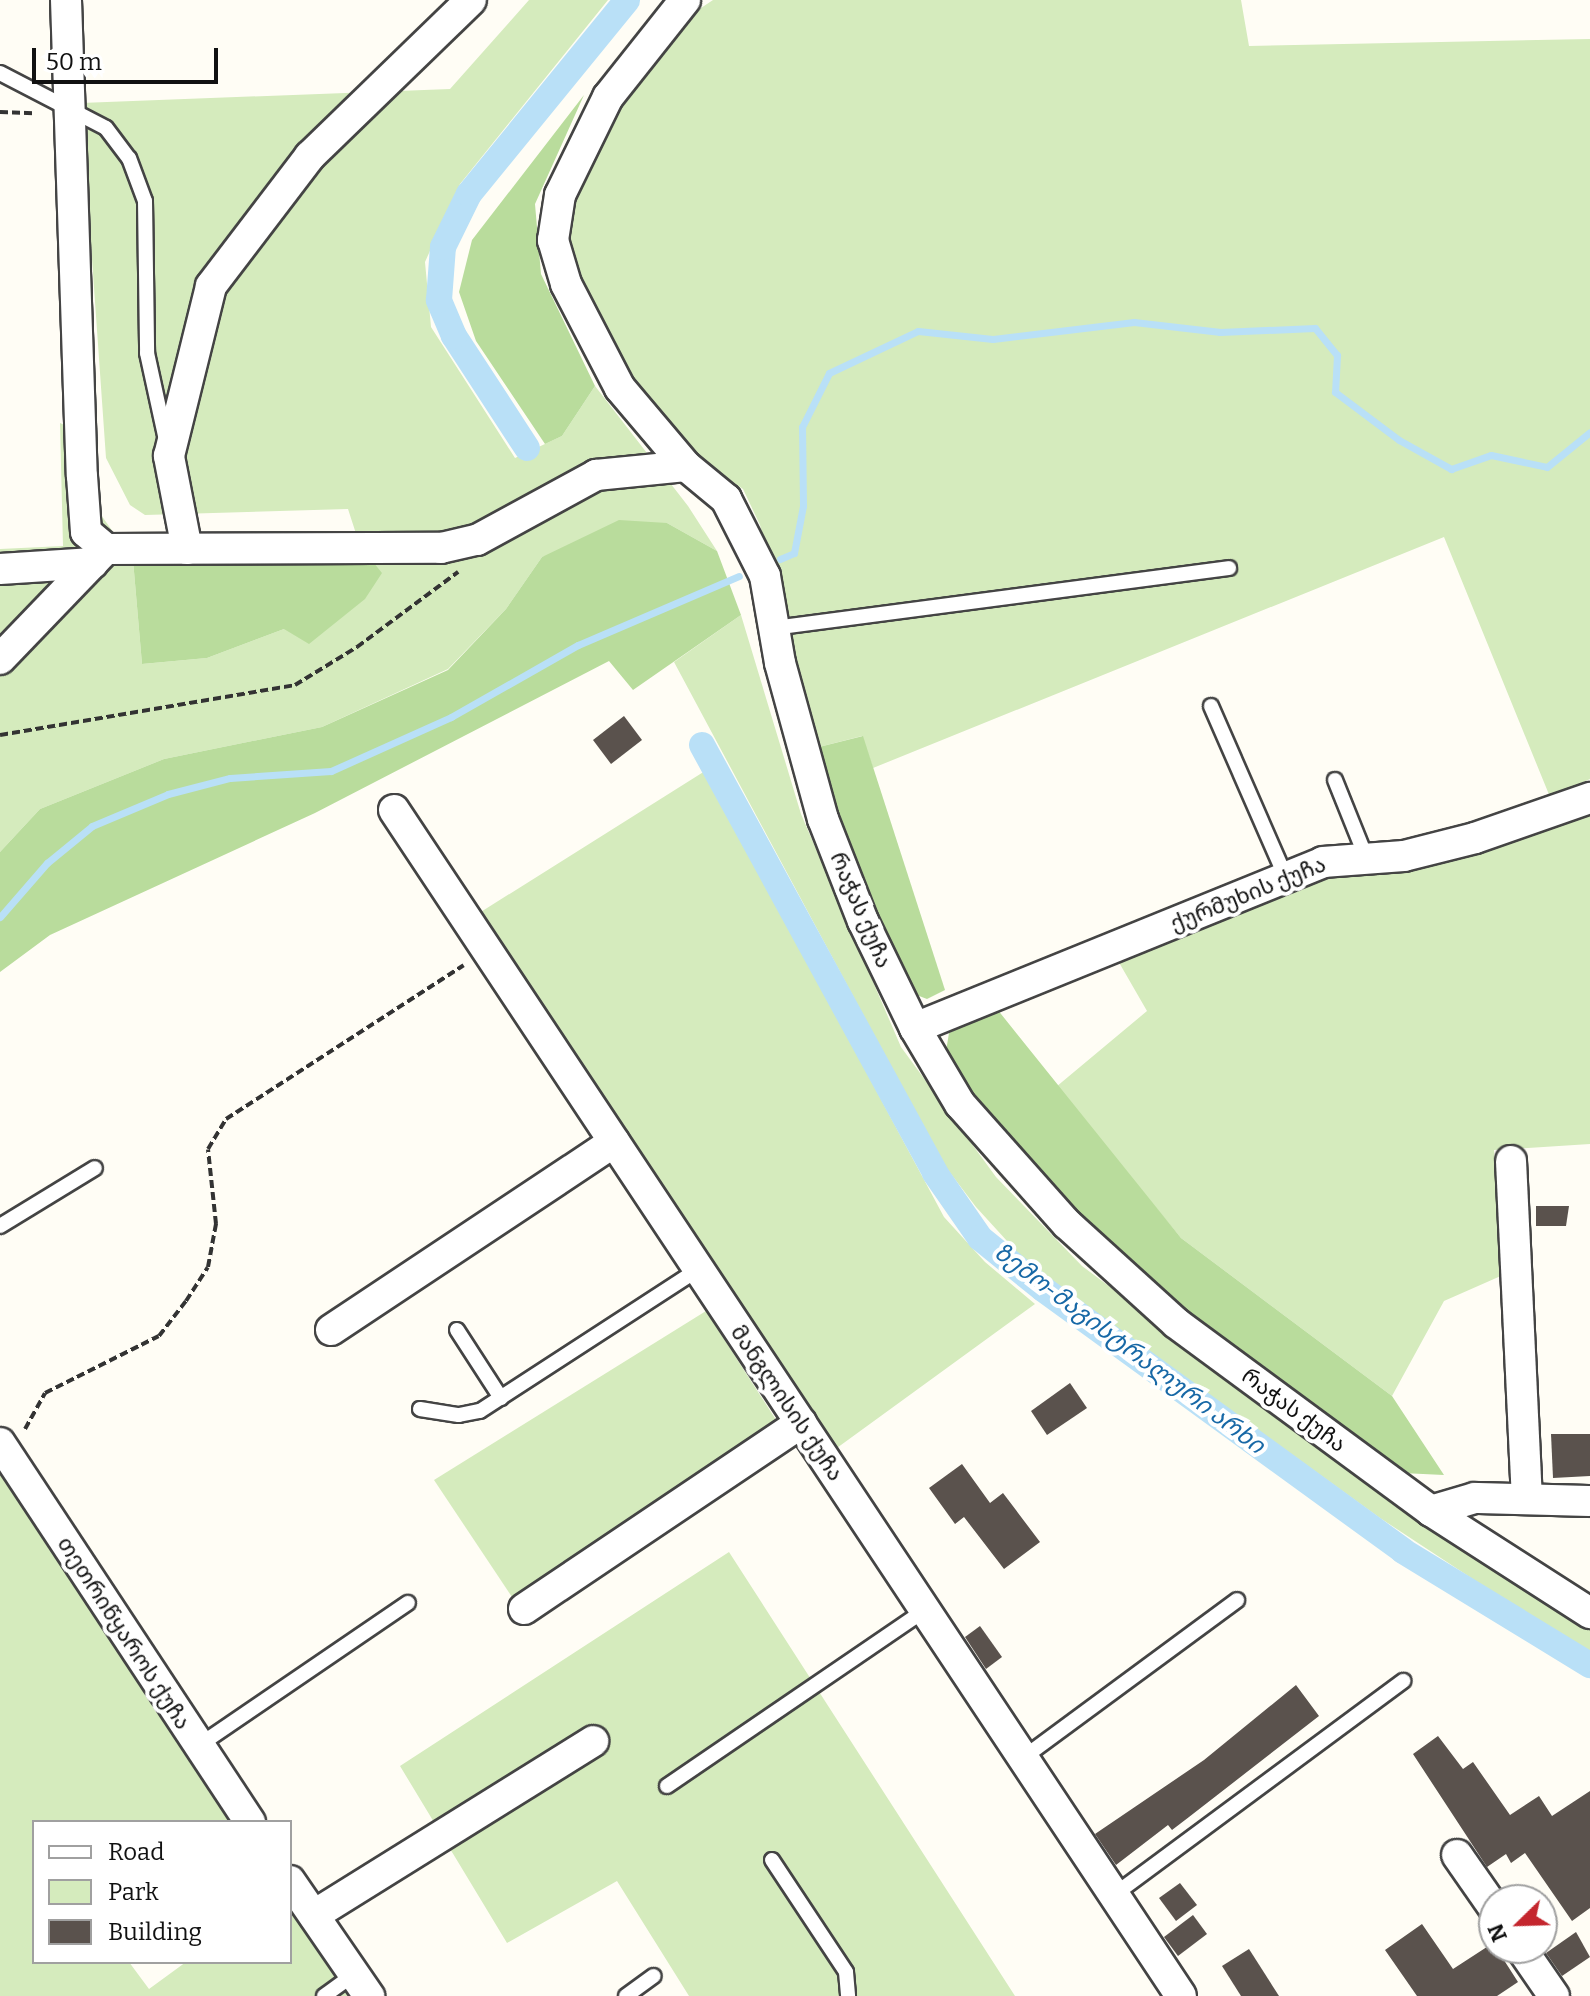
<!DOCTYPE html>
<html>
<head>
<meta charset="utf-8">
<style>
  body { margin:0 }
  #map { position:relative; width:1590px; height:1996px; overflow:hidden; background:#fffdf5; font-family:Bitter,"Noto Sans Georgian",serif }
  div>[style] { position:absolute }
  .green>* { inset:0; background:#d5ebbd }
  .forest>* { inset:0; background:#b9dc9c }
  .stream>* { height:7px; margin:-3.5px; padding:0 3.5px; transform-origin:3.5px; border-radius:3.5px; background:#b9e0f7 }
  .canal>* { height:26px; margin:-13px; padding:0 13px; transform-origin:13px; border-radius:13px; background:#b9e0f7 }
  .building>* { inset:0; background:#5a524d }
  .path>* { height:4px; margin-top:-2px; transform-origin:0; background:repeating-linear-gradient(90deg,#333 0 8px,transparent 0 12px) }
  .roads { filter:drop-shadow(2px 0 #444) drop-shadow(-2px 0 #444) drop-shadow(0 2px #444) drop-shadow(0 -2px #444) }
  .service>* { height:14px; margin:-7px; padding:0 7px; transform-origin:7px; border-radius:7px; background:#fff }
  .minor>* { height:30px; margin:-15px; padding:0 15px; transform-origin:15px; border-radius:15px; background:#fff }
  span { translate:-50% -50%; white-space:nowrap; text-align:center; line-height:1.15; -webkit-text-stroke:8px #fff; paint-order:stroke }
  .street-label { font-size:22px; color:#111 }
  .water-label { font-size:24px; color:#1768a6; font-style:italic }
  .legend { position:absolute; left:32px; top:1820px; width:260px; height:144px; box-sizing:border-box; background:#fff; border:2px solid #a0a0a0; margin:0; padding:10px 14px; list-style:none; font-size:24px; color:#111 }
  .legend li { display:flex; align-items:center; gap:16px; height:40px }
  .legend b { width:40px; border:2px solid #a0a0a0 }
  .north { position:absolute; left:1478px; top:1884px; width:80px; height:80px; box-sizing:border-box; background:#fff; border:2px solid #a0a0a0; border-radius:50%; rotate:247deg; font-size:22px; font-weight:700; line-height:32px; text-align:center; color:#111 }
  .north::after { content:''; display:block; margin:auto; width:28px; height:36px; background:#c4262e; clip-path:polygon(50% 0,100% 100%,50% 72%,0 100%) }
  .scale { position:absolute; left:32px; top:48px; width:186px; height:36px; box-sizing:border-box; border:4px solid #111; border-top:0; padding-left:10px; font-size:24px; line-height:28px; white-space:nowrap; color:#111; -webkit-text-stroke:6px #fff; paint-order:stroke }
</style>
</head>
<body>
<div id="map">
  <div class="green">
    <i style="clip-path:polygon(529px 0,608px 0,460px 184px,425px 262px,431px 327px,515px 458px,562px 436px,595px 386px,688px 506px,717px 551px,667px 523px,542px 557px,506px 609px,448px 669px,322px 727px,164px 759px,40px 809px,0 852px,0 549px,63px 546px,60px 423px,76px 430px,89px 498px,133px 560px,142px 664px,207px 658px,284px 629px,360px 546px,348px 509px,145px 515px,130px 505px,106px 458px,81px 103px,450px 89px)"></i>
    <i style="clip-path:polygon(713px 0,1241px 0,1249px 46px,1590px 39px,1590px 779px,1550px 797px,1444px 537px,873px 768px,862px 736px,819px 747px,760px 525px,743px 489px,693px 457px,635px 383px,579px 273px,565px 231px,594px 145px,692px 14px)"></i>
    <i style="clip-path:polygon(741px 615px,801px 814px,901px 1047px,996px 1177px,1082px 1266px,1429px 1525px,1590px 1629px,1590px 1656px,1380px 1518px,1061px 1288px,1019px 1254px,976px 1207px,942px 1162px,674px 662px)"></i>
    <i style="clip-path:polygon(705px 771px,944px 1217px,985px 1262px,1035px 1304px,830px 1453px,476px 915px)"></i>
    <i style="clip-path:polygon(1590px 809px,1590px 1144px,1494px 1150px,1503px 1275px,1444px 1301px,1392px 1396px,1181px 1238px,1056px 1087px,1147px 1011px,1117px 959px,1339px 868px,1409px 866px,1538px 833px)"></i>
    <i style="clip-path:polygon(706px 1311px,787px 1437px,518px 1606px,434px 1480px)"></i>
    <i style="clip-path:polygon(0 1466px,233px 1822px,34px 1822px,34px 1962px,129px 1962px,149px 1989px,186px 1962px,290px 1962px,290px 1902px,353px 1996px,0 1996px)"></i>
    <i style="clip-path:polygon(729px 1552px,1015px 1996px,689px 1996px,617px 1881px,507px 1943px,400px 1766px)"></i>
  </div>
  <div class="forest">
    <i style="clip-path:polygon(584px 95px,535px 204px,541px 274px,595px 386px,562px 436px,545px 444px,476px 341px,459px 292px,472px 240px)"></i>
    <i style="clip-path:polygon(619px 520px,667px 523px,717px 551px,741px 615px,633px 690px,609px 661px,315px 813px,50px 935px,0 972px,0 852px,40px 809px,164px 759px,322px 727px,448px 670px,506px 609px,542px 557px)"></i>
    <i style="clip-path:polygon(360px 546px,382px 573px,365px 599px,309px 644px,284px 629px,207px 658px,142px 664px,133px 560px)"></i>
    <i style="clip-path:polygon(863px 736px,945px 990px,927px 999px,914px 994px,854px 866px,819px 747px)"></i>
    <i style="clip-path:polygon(997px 1009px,1181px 1238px,1392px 1396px,1444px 1475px,1402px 1473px,1191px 1322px,1065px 1207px,967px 1088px,946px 1051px,949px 1033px)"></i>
  </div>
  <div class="stream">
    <i style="left:780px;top:559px;width:15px;rotate:-23deg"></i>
    <i style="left:794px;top:553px;width:48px;rotate:-79.2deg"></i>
    <i style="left:803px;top:506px;width:79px;rotate:-90.7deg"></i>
    <i style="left:802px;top:427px;width:60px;rotate:-63.4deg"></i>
    <i style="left:829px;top:373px;width:98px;rotate:-25.3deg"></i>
    <i style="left:918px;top:331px;width:75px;rotate:6.1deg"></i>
    <i style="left:993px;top:339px;width:142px;rotate:-6.9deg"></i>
    <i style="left:1134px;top:322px;width:87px;rotate:6.6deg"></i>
    <i style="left:1220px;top:332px;width:95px;rotate:-2.4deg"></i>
    <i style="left:1315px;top:328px;width:35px;rotate:51deg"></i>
    <i style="left:1337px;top:355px;width:37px;rotate:93deg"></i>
    <i style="left:1335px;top:392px;width:80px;rotate:36.9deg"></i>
    <i style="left:1399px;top:440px;width:60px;rotate:29.1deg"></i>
    <i style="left:1451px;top:469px;width:42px;rotate:-19.3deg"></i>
    <i style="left:1491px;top:455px;width:57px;rotate:12.1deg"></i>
    <i style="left:1547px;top:467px;width:55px;rotate:-39.1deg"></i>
    <i style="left:0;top:917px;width:72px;rotate:-49deg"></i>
    <i style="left:47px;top:863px;width:58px;rotate:-39.4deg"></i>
    <i style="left:92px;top:826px;width:82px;rotate:-22.8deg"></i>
    <i style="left:168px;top:794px;width:64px;rotate:-14.5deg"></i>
    <i style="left:230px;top:778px;width:101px;rotate:-4deg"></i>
    <i style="left:331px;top:771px;width:132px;rotate:-24.2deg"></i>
    <i style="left:451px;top:717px;width:146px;rotate:-29.6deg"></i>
    <i style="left:578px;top:645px;width:175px;rotate:-23.2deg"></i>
  </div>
  <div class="canal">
    <i style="left:527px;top:448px;width:134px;rotate:-123.1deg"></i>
    <i style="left:454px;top:336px;width:39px;rotate:-113deg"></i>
    <i style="left:439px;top:300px;width:53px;rotate:-85.7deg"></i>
    <i style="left:443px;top:247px;width:59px;rotate:-63.9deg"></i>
    <i style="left:469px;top:194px;width:250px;rotate:-50.8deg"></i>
    <i style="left:702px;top:745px;width:487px;rotate:61.4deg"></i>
    <i style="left:935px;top:1173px;width:79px;rotate:55.3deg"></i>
    <i style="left:980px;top:1238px;width:81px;rotate:39deg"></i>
    <i style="left:1043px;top:1289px;width:445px;rotate:36deg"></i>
    <i style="left:1403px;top:1551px;width:219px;rotate:31.4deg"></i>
  </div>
  <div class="building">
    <i style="clip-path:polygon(624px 716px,642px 740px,611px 764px,593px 740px)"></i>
    <i style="clip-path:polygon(1536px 1206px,1569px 1206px,1566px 1226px,1536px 1226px)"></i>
    <i style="clip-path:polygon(1070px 1383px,1087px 1408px,1047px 1435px,1031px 1411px)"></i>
    <i style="clip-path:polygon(1551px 1434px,1590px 1434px,1590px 1476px,1553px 1478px)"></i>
    <i style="clip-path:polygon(962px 1464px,990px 1503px,1003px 1493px,1040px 1542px,1004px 1569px,964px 1517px,955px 1524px,929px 1488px)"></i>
    <i style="clip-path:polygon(980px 1626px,1002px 1657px,986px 1669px,965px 1637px)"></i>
    <i style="clip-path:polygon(1296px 1685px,1319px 1716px,1189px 1817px,1172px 1830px,1168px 1825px,1116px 1865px,1095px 1834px,1204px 1760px)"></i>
    <i style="clip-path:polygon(1438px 1736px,1463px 1769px,1473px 1762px,1510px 1815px,1539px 1796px,1552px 1816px,1590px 1791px,1590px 1908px,1572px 1921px,1525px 1853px,1511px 1863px,1506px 1854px,1487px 1867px,1413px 1754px)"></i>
    <i style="clip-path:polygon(1180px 1883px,1197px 1905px,1176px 1921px,1159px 1898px)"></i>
    <i style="clip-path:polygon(1193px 1915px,1207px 1934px,1178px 1956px,1164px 1937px)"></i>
    <i style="clip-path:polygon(1422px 1924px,1453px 1969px,1493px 1943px,1518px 1982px,1497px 1996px,1417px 1996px,1385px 1950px)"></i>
    <i style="clip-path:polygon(1576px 1932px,1590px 1957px,1562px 1976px,1546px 1953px)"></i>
    <i style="clip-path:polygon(1249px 1949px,1279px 1996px,1241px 1996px,1222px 1966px)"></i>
  </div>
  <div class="path">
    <i style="left:0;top:112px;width:34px;rotate:2deg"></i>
    <i style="left:0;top:735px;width:299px;rotate:-9.6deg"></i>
    <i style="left:295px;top:685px;width:73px;rotate:-31.5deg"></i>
    <i style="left:357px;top:647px;width:126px;rotate:-36.6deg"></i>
    <i style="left:25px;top:1429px;width:41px;rotate:-60.9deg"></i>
    <i style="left:45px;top:1393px;width:127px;rotate:-26.6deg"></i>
    <i style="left:159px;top:1336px;width:44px;rotate:-52.4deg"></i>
    <i style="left:186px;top:1301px;width:40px;rotate:-57.1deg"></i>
    <i style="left:208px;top:1267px;width:44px;rotate:-79.5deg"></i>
    <i style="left:216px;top:1224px;width:75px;rotate:-96.1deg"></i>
    <i style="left:208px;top:1149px;width:35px;rotate:-59deg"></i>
    <i style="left:226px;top:1119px;width:283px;rotate:-32.9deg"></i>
  </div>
  <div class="roads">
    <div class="service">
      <i style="left:0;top:73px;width:119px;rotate:27.4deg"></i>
      <i style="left:106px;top:128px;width:38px;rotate:53deg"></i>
      <i style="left:129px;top:158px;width:46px;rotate:69.6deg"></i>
      <i style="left:145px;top:201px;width:152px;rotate:89.2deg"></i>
      <i style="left:147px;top:353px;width:89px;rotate:77.7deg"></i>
      <i style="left:774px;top:628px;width:459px;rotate:-7.5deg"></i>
      <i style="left:1211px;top:706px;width:188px;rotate:66.4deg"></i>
      <i style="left:1335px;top:780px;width:83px;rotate:68.1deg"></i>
      <i style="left:0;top:1226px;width:111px;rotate:-31.4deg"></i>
      <i style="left:457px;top:1330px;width:81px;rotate:57.1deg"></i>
      <i style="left:420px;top:1409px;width:39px;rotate:9deg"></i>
      <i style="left:459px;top:1415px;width:21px;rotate:-11deg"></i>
      <i style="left:480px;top:1411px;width:261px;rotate:-33deg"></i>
      <i style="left:198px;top:1746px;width:254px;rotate:-34.3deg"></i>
      <i style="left:1023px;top:1758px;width:266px;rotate:-36.4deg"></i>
      <i style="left:667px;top:1786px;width:312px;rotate:-34.3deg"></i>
      <i style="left:772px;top:1860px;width:134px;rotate:56.5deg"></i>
      <i style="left:846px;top:1972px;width:24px;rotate:85deg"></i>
      <i style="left:1114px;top:1895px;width:360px;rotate:-36.5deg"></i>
      <i style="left:324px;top:1996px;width:37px;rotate:-36deg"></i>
      <i style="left:626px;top:1996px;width:34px;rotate:-36deg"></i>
    </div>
    <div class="minor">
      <i style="left:66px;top:0;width:476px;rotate:88.1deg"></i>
      <i style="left:82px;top:476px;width:56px;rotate:85.9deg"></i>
      <i style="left:86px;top:532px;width:26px;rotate:40deg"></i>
      <i style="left:106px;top:549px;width:335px;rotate:-0.2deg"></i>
      <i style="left:441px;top:548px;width:37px;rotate:-13deg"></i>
      <i style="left:477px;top:540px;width:136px;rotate:-28.6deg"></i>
      <i style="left:596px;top:475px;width:90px;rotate:-5.7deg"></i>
      <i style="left:685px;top:0;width:124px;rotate:128.4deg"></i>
      <i style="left:608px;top:97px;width:109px;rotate:116.1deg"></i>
      <i style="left:560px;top:195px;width:46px;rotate:98.8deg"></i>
      <i style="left:553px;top:240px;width:46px;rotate:73.5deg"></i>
      <i style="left:566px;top:284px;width:117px;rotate:62.6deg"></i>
      <i style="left:620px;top:388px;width:102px;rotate:49.8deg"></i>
      <i style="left:686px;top:466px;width:52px;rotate:39.5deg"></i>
      <i style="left:726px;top:499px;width:86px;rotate:63.1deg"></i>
      <i style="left:765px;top:576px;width:88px;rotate:80.2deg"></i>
      <i style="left:780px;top:663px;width:162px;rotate:74.6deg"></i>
      <i style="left:823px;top:819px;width:110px;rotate:68.6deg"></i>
      <i style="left:863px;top:921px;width:119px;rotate:64.1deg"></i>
      <i style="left:915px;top:1028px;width:88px;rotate:59.4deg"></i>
      <i style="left:960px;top:1104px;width:161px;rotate:48.3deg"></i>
      <i style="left:1067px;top:1224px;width:147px;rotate:42.2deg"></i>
      <i style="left:1176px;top:1323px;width:317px;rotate:36.4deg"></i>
      <i style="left:1431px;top:1511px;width:189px;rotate:32.7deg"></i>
      <i style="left:187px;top:549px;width:95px;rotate:-101deg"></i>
      <i style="left:169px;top:456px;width:175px;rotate:-76.1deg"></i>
      <i style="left:211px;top:286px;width:163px;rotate:-52.7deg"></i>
      <i style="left:310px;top:156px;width:224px;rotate:-44.1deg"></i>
      <i style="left:0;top:569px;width:93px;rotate:-3.7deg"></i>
      <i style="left:0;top:659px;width:153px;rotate:-46.1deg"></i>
      <i style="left:394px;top:810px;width:1423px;rotate:56.43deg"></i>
      <i style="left:915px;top:1028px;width:440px;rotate:-22.1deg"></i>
      <i style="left:1323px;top:862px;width:81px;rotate:-4.2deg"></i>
      <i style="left:1404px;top:856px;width:73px;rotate:-14.2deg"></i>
      <i style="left:1475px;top:838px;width:122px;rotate:-19.2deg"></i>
      <i style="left:1511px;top:1161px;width:338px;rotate:87.3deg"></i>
      <i style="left:331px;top:1330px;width:340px;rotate:-33.6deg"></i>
      <i style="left:0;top:1443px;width:454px;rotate:56.6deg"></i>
      <i style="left:1431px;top:1511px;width:46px;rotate:-16.5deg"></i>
      <i style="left:1475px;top:1498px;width:115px;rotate:1.5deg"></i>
      <i style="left:524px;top:1609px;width:334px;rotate:-33.9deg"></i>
      <i style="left:1457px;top:1855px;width:65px;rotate:55.1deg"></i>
      <i style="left:290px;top:1881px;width:140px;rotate:55.5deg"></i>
      <i style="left:314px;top:1915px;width:329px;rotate:-31.9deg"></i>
      <i style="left:1521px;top:1948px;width:58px;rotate:55.5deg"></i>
    </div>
  </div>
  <div class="street-label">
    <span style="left:1248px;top:894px;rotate:-22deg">ქურმუხის ქუჩა</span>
    <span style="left:861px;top:910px;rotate:67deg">რაჭას ქუჩა</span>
    <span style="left:787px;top:1403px;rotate:56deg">მანგლისის ქუჩა</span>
    <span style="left:1294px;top:1410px;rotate:37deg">რაჭას ქუჩა</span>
    <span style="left:124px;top:1633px;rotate:57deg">თეთრიწყაროს ქუჩა</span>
  </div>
  <div class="water-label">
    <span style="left:1129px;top:1349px;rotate:37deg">ზემო-მაგისტრალური არხი</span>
  </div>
  <ul class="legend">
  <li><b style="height:10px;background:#fff"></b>Road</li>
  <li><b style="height:22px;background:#d5ebbd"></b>Park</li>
  <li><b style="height:22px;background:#5a524d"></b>Building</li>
  </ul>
  <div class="north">N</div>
  <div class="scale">50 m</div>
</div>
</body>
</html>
